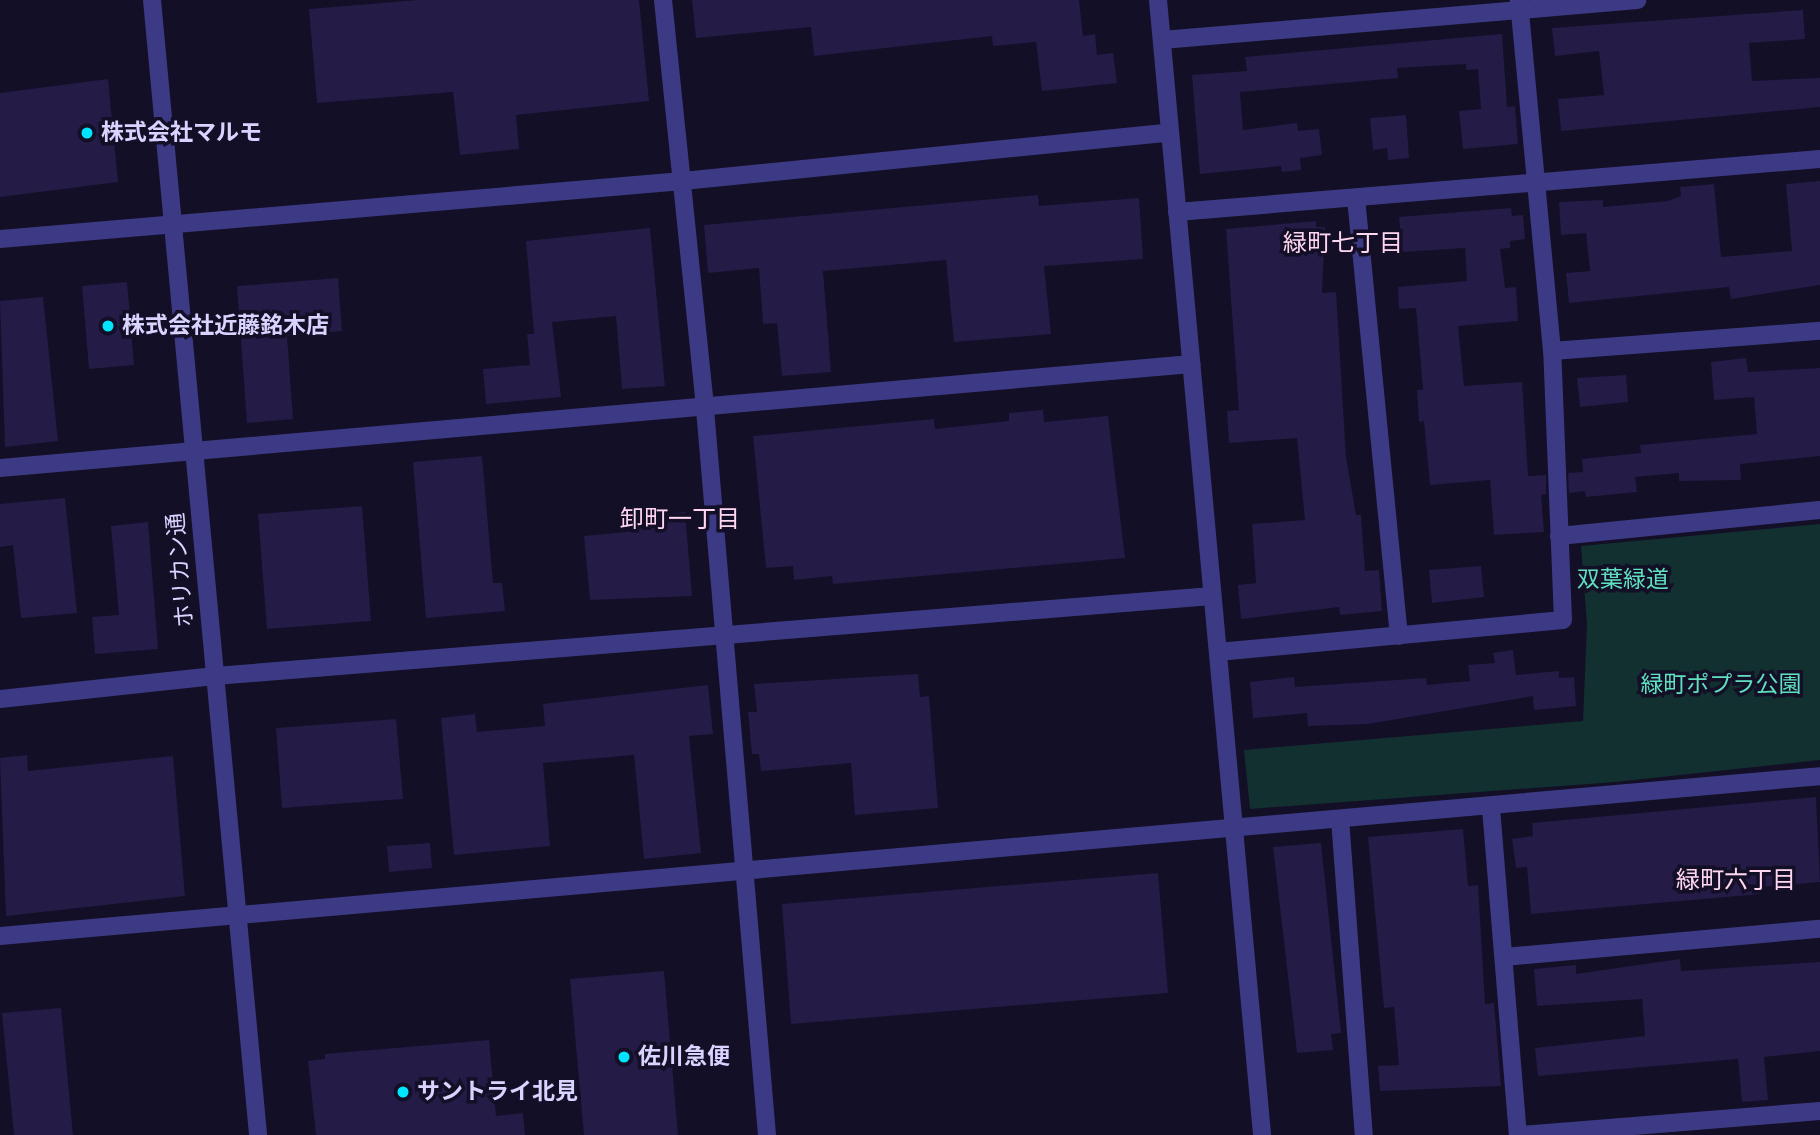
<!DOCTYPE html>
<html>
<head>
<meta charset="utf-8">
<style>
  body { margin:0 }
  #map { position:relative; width:1820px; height:1135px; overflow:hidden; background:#130f26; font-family:"Nunito Sans","Noto Sans JP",sans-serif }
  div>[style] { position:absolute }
  .green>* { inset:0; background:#12302f }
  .building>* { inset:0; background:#241b47 }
  .minor>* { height:18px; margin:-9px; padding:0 9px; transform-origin:9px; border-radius:9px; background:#3d3a85 }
  .tertiary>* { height:18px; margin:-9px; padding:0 9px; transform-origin:9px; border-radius:9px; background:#3d3a85 }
  .dots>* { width:19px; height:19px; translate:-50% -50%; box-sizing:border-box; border:4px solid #130f26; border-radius:50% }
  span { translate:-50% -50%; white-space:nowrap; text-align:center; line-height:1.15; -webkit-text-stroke:7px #130f26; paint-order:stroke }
  .poi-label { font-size:23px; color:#d9d4ff; font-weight:700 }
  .left { translate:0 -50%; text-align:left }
  .street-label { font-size:23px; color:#d9d4ff }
  .park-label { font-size:23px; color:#5fe0c0 }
  .neighbourhood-label { font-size:24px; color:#ffd6f0 }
</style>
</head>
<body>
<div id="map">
  <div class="green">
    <i style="clip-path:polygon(1820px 524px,1820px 760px,1615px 782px,1250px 809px,1244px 750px,1583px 721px,1587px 624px,1581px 546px)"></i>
  </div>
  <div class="building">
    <i style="clip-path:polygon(417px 0,639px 0,649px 101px,516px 115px,519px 149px,460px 155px,453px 92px,317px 103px,309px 9px)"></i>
    <i style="clip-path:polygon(692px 0,1079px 0,1083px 36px,1095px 34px,1097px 55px,1113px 53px,1117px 83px,1042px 91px,1036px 42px,993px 46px,992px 36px,814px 56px,811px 27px,696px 38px)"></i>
    <i style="clip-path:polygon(1803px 10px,1805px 39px,1749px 43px,1752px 81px,1820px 78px,1820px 107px,1561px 131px,1558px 99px,1604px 95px,1599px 51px,1555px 56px,1552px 28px)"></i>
    <i style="clip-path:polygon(1502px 34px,1507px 107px,1515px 106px,1518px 144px,1463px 149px,1459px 111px,1481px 109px,1478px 69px,1466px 70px,1466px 64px,1397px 68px,1398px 78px,1240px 92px,1243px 130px,1297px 123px,1298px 131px,1319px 129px,1322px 155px,1300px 158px,1301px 170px,1282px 172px,1281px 166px,1200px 174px,1192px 75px,1247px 71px,1245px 57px)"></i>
    <i style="clip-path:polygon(108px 79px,118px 182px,0 197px,0 93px)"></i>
    <i style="clip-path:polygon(1406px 115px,1409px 158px,1388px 160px,1387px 148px,1373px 150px,1370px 118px)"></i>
    <i style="clip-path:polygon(1820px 181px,1820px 285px,1731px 299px,1729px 287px,1569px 303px,1566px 273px,1590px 271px,1586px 233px,1561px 235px,1559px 202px,1603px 200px,1603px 207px,1668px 201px,1681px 196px,1680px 187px,1714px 184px,1721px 257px,1792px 251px,1786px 184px)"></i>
    <i style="clip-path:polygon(1038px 195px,1039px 206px,1139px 198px,1143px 259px,1044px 266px,1051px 334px,954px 342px,946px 260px,823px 271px,831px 372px,782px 376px,777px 323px,763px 324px,759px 268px,708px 273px,704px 225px)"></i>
    <i style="clip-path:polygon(1511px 208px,1512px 216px,1523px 215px,1525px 239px,1510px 241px,1510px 248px,1500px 249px,1505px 288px,1516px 287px,1518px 321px,1458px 326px,1464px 386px,1522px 382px,1528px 476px,1546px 475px,1546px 494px,1541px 495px,1544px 532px,1494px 535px,1490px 480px,1430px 485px,1424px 421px,1419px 422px,1417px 390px,1423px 390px,1416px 308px,1399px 309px,1398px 287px,1467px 281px,1465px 248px,1402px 252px,1399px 217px)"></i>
    <i style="clip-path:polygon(1316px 221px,1316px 227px,1325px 227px,1322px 293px,1336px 292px,1346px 457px,1356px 515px,1361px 515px,1365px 571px,1379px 570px,1382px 611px,1340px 615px,1339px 607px,1241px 619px,1238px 585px,1256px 583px,1252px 524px,1305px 520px,1297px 438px,1229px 443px,1227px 411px,1239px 410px,1226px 229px)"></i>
    <i style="clip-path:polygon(650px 228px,665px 386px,622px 389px,616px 316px,552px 322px,561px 397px,486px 404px,483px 369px,530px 365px,527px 334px,534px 334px,526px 241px)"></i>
    <i style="clip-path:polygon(338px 278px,342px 331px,287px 336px,293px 419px,247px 423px,237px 286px)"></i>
    <i style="clip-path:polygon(127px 282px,134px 365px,89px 369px,82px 286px)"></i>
    <i style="clip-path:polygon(43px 297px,58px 441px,5px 447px,0 301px)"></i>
    <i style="clip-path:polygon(1746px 358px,1748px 372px,1820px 368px,1820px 456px,1740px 464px,1741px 480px,1679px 481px,1679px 473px,1635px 477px,1637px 492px,1586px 497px,1585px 491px,1569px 493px,1568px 473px,1583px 472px,1582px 459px,1641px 453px,1640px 445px,1757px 434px,1754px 397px,1714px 400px,1711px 362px)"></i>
    <i style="clip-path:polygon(1626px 375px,1628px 402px,1580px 407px,1577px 378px)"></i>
    <i style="clip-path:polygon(1043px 410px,1044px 422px,1108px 416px,1125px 558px,833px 584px,832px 576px,794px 580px,793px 566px,766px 568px,753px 436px,934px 419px,935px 429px,1009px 421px,1009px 413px)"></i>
    <i style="clip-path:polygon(482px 456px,493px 583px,502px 583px,505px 611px,426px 618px,413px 462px)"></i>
    <i style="clip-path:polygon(65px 498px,77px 613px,21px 618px,13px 545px,0 547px,0 504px)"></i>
    <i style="clip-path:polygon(362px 506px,371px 621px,267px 629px,258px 514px)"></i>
    <i style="clip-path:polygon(685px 512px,692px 596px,590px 600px,584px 536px,636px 531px,635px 517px)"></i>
    <i style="clip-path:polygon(148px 522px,158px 649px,95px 654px,92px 617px,119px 615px,111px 526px)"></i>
    <i style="clip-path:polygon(1481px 566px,1484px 597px,1432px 603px,1429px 570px)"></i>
    <i style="clip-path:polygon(1513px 650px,1516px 675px,1559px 671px,1559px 678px,1574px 677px,1576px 706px,1534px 710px,1533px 696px,1368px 724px,1308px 726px,1307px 713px,1253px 718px,1250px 682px,1294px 677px,1295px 687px,1426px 678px,1427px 685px,1470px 681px,1468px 665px,1495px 663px,1493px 653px)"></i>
    <i style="clip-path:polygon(918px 674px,920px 697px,929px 696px,938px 808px,855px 815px,851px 763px,761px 771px,759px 754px,752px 754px,748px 712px,757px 712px,754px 684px)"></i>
    <i style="clip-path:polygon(708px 685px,713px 734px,689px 736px,701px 853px,644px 859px,634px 755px,543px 763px,550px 846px,454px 855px,441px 718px,475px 714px,477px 732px,545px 726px,543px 704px)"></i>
    <i style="clip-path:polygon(396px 719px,403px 799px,282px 808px,276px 728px)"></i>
    <i style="clip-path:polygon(27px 755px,28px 771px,173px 756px,185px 896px,6px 916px,0 758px)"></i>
    <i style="clip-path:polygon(1816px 797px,1820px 882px,1760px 887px,1761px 894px,1531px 914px,1527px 867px,1516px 868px,1512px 839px,1533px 836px,1532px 823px)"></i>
    <i style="clip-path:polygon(1463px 829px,1468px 886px,1478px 885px,1485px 1004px,1494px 1003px,1501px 1086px,1380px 1091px,1378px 1066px,1399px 1065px,1394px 1007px,1384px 1008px,1368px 837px)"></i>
    <i style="clip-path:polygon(430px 843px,432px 868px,389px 872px,387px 846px)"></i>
    <i style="clip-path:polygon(1321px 843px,1341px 1033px,1331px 1034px,1333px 1050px,1297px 1053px,1273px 847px)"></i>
    <i style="clip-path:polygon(1158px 873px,1168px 993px,791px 1024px,782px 904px)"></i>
    <i style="clip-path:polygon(1680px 959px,1681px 971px,1820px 962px,1820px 1051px,1764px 1057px,1768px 1100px,1742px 1102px,1738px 1059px,1538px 1076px,1535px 1048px,1645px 1036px,1642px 999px,1537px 1006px,1534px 969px,1576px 965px,1576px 974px)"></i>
    <i style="clip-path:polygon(664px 971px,678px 1135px,584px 1135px,570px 979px)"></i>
    <i style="clip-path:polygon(61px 1008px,73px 1135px,14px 1135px,2px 1013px)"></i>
    <i style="clip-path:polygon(489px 1040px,496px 1116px,523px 1113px,525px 1135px,316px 1135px,308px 1061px,325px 1059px,325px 1054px)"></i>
  </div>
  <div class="minor">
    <i style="left:663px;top:0;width:411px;rotate:84.1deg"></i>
    <i style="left:705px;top:409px;width:729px;rotate:85.12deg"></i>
    <i style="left:1158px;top:0;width:1140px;rotate:84.76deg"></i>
    <i style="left:1162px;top:40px;width:477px;rotate:-4.8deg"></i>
    <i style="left:1356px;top:198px;width:440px;rotate:84.4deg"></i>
    <i style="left:1177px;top:212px;width:645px;rotate:-4.71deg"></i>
    <i style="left:0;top:239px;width:685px;rotate:-4.85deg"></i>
    <i style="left:683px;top:181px;width:489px;rotate:-5.7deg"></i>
    <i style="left:1552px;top:351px;width:269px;rotate:-4.3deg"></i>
    <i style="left:0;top:468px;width:1196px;rotate:-4.99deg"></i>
    <i style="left:1559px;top:536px;width:262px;rotate:-5.7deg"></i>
    <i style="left:1218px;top:652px;width:346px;rotate:-5.3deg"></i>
    <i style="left:1563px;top:620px;width:269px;rotate:-92.3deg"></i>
    <i style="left:1552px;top:351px;width:353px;rotate:-95.4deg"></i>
    <i style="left:0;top:699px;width:216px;rotate:-6.1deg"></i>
    <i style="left:215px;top:676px;width:1000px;rotate:-4.59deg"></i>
    <i style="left:1491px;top:808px;width:328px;rotate:85.3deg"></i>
    <i style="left:1340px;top:819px;width:317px;rotate:85.7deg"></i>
    <i style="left:0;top:936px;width:1827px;rotate:-5.02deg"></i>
    <i style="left:1504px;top:957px;width:317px;rotate:-5.1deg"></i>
    <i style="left:1522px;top:1135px;width:299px;rotate:-4.6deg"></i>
  </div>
  <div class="tertiary">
    <i style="left:152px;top:0;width:1140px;rotate:84.66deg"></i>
  </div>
  <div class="dots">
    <i style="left:87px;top:133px;background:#00e5ff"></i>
    <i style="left:108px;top:326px;background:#00e5ff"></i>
    <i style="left:624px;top:1057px;background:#00e5ff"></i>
    <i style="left:403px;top:1092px;background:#00e5ff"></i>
  </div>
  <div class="poi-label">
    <span class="left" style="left:101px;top:133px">株式会社マルモ</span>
    <span class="left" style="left:122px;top:326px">株式会社近藤銘木店</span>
    <span class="left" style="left:638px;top:1057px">佐川急便</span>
    <span class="left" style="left:417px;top:1092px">サントライ北見</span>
  </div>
  <div class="street-label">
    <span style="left:181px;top:570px;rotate:-95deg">ホリカン通</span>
  </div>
  <div class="park-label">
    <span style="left:1623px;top:580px">双葉緑道</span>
    <span style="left:1721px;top:685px">緑町ポプラ公園</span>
  </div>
  <div class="neighbourhood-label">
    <span style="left:1343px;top:244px">緑町七丁目</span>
    <span style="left:680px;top:520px">卸町一丁目</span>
    <span style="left:1736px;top:881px">緑町六丁目</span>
  </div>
</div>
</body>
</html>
